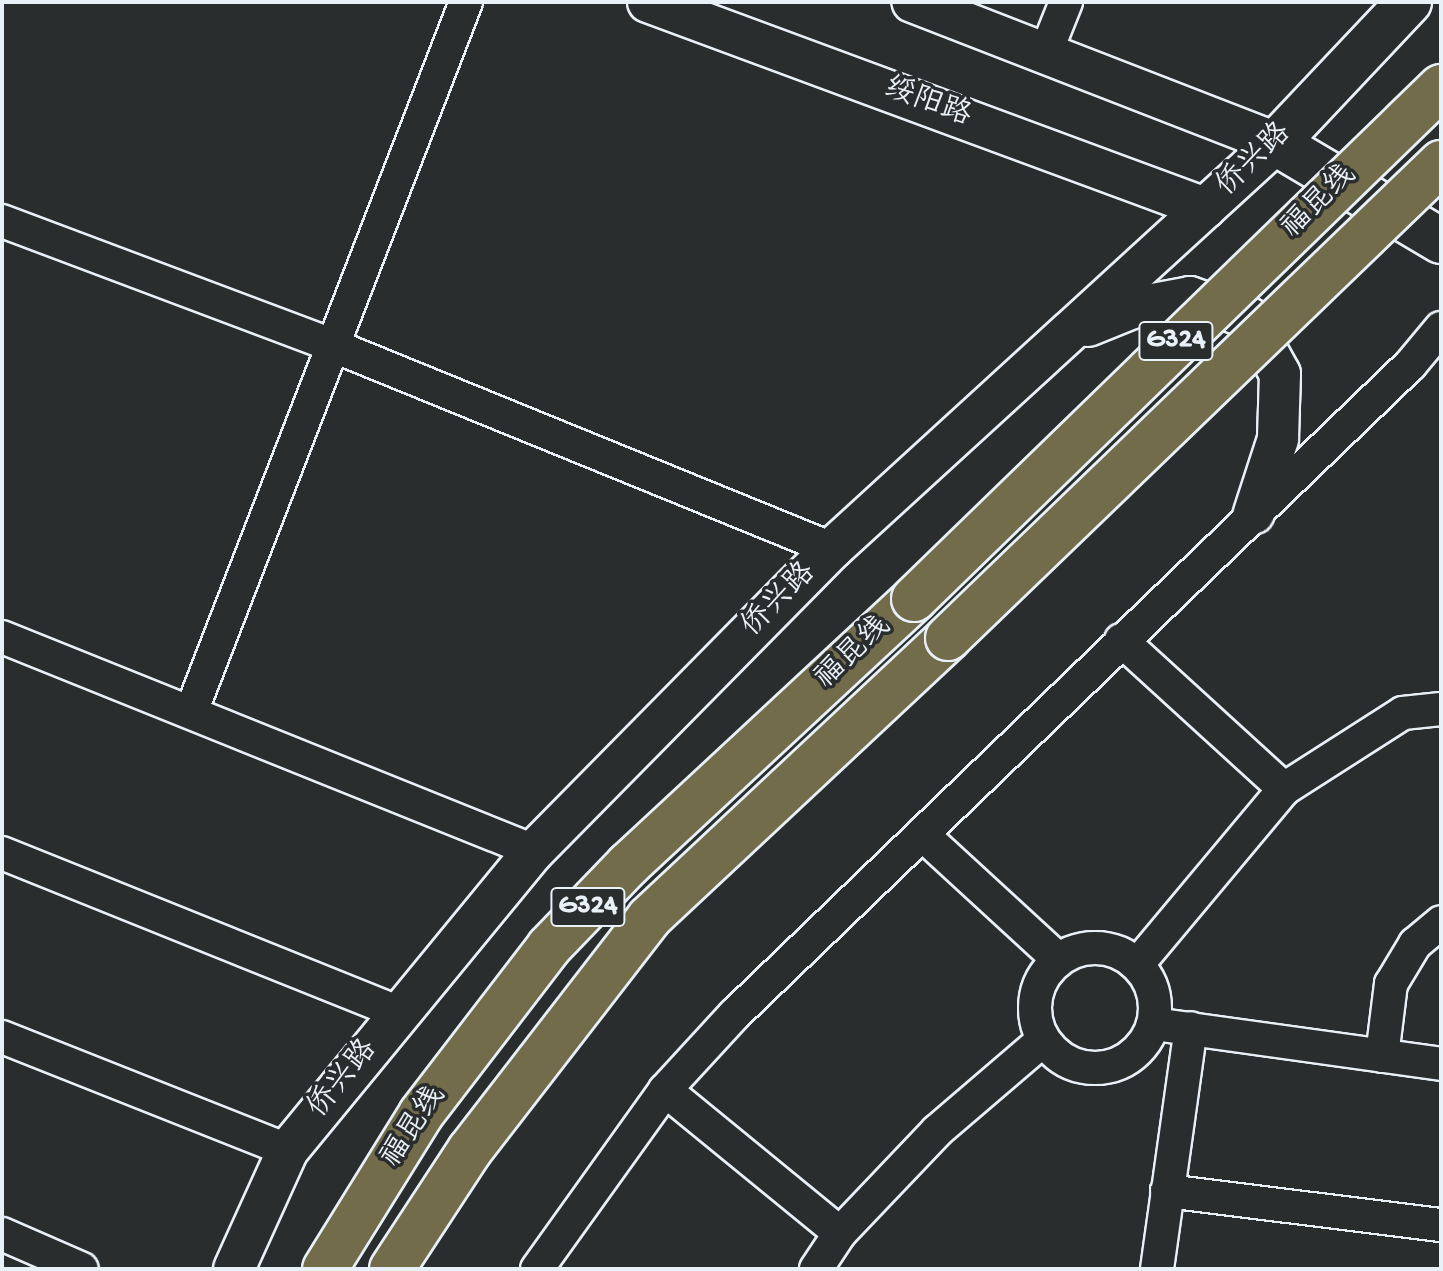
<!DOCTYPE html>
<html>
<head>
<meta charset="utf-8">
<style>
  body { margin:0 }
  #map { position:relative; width:1443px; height:1271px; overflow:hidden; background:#2a2d2e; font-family:"Gochi Hand","LXGW WenKai TC",sans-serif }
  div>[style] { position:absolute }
  .roads { filter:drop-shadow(2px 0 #e8f1f8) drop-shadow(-2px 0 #e8f1f8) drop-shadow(0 2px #e8f1f8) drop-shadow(0 -2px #e8f1f8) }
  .minor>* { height:32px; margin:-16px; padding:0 16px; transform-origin:16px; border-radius:16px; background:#2a2d2e }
  .minor>.ring { margin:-16px; padding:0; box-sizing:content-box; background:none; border:32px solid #2a2d2e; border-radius:50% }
  .tertiary>* { height:40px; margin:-20px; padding:0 20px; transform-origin:20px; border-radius:20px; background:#2a2d2e }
  .secondary>* { height:44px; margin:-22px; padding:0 22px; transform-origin:22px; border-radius:22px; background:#2a2d2e }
  .trunk>* { height:44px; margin:-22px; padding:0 22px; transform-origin:22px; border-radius:22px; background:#726c4b }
  .bridges { filter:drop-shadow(2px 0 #e8f1f8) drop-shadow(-2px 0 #e8f1f8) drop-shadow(0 2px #e8f1f8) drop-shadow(0 -2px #e8f1f8) }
  .trunk-bridge>* { height:44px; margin:-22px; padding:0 22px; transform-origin:22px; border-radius:22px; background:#726c4b }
  span { translate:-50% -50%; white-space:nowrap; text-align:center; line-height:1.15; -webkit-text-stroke:7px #2a2d2e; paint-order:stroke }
  .shield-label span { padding:2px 6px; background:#2a2d2e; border:2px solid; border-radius:6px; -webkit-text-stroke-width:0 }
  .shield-label { font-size:28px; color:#e8f1f8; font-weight:700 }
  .street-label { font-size:30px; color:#e8f1f8 }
  .frame { position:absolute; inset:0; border:4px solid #e8f1f8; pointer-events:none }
</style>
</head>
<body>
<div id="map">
  <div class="roads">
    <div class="minor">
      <i style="left:1046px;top:52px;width:54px;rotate:-68.2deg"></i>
      <i style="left:2px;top:221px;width:355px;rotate:20.6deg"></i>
      <i style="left:334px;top:346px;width:538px;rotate:22.18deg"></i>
      <i style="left:2px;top:637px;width:573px;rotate:21.91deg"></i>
      <i style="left:1121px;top:640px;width:221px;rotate:42.4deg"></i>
      <i style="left:191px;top:712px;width:761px;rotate:-68.83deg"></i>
      <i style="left:922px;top:834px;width:186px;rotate:42.6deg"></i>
      <i style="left:2px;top:853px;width:427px;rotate:21.9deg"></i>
      <i class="ring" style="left:1035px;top:948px;width:88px;height:88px"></i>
      <i style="left:1137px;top:965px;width:229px;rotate:-50.1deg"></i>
      <i style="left:1284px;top:789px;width:141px;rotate:-32.6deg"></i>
      <i style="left:1403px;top:713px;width:38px;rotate:-6deg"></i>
      <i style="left:1154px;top:1024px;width:290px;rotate:7.9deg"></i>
      <i style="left:2px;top:1037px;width:308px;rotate:21.6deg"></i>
      <i style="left:1382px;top:1056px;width:73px;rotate:-82.9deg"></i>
      <i style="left:1391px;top:984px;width:47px;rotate:-59deg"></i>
      <i style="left:1415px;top:944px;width:34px;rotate:-40deg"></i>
      <i style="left:665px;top:1090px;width:226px;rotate:39.3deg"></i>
      <i style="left:1167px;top:1191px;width:276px;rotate:7.1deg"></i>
      <i style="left:2px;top:1234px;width:87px;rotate:23.6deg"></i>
      <i style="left:537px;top:1269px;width:220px;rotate:-54.4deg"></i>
      <i style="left:665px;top:1090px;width:102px;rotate:-47.4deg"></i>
      <i style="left:734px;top:1015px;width:939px;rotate:-43.88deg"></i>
      <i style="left:1411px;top:364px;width:47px;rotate:-50.2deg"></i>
      <i style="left:816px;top:1269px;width:43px;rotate:-56.3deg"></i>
      <i style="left:840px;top:1233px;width:141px;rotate:-46.4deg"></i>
      <i style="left:937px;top:1131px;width:140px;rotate:-40.6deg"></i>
      <i style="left:1157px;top:1269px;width:243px;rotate:-82deg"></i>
    </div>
    <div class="tertiary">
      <i style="left:648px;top:2px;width:594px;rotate:20.3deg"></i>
      <i style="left:1088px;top:326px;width:48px;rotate:-22.2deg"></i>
      <i style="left:1132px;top:308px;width:59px;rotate:-10.7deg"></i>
      <i style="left:1190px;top:297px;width:63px;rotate:19.6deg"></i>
      <i style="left:1249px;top:318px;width:64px;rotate:61deg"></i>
      <i style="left:1280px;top:374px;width:65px;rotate:91.8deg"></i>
      <i style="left:1278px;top:439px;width:78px;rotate:108deg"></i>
      <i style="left:234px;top:1269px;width:131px;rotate:-65.6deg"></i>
      <i style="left:288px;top:1150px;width:387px;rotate:-50.6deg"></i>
      <i style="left:534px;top:851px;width:424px;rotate:-45.4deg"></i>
      <i style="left:832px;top:549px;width:602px;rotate:-42.44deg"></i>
      <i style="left:1276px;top:143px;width:390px;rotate:-158.8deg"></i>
    </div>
    <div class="secondary">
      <i style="left:1409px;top:2px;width:194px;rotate:133.3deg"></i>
      <i style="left:1276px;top:143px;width:192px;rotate:30.7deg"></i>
    </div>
    <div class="trunk">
      <i style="left:325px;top:1269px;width:182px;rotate:-58.2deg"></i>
      <i style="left:421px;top:1114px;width:210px;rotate:-52.5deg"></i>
      <i style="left:549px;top:947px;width:114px;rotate:-46.1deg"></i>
      <i style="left:628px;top:865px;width:391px;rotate:-42.9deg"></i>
      <i style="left:392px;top:1269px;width:142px;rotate:-56.8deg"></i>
      <i style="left:470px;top:1150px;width:293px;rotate:-52.3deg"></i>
      <i style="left:649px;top:918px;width:410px;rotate:-43.1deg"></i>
    </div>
  </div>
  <div class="bridges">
    <div class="trunk-bridge">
      <i style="left:914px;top:599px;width:735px;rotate:-44.17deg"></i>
      <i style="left:948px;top:638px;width:685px;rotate:-43.93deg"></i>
    </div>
  </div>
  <div class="shield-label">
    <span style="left:1176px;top:341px">G324</span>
    <span style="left:588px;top:907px">G324</span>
  </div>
  <div class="street-label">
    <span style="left:927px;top:104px;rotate:20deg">绥阳路</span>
    <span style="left:1255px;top:161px;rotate:-44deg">侨兴路</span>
    <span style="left:1320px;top:203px;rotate:-44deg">福昆线</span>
    <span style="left:780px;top:601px;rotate:-45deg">侨兴路</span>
    <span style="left:854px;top:654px;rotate:-43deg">福昆线</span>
    <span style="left:344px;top:1080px;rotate:-51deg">侨兴路</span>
    <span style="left:415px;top:1128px;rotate:-56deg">福昆线</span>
  </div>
  <div class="frame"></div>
</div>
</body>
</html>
